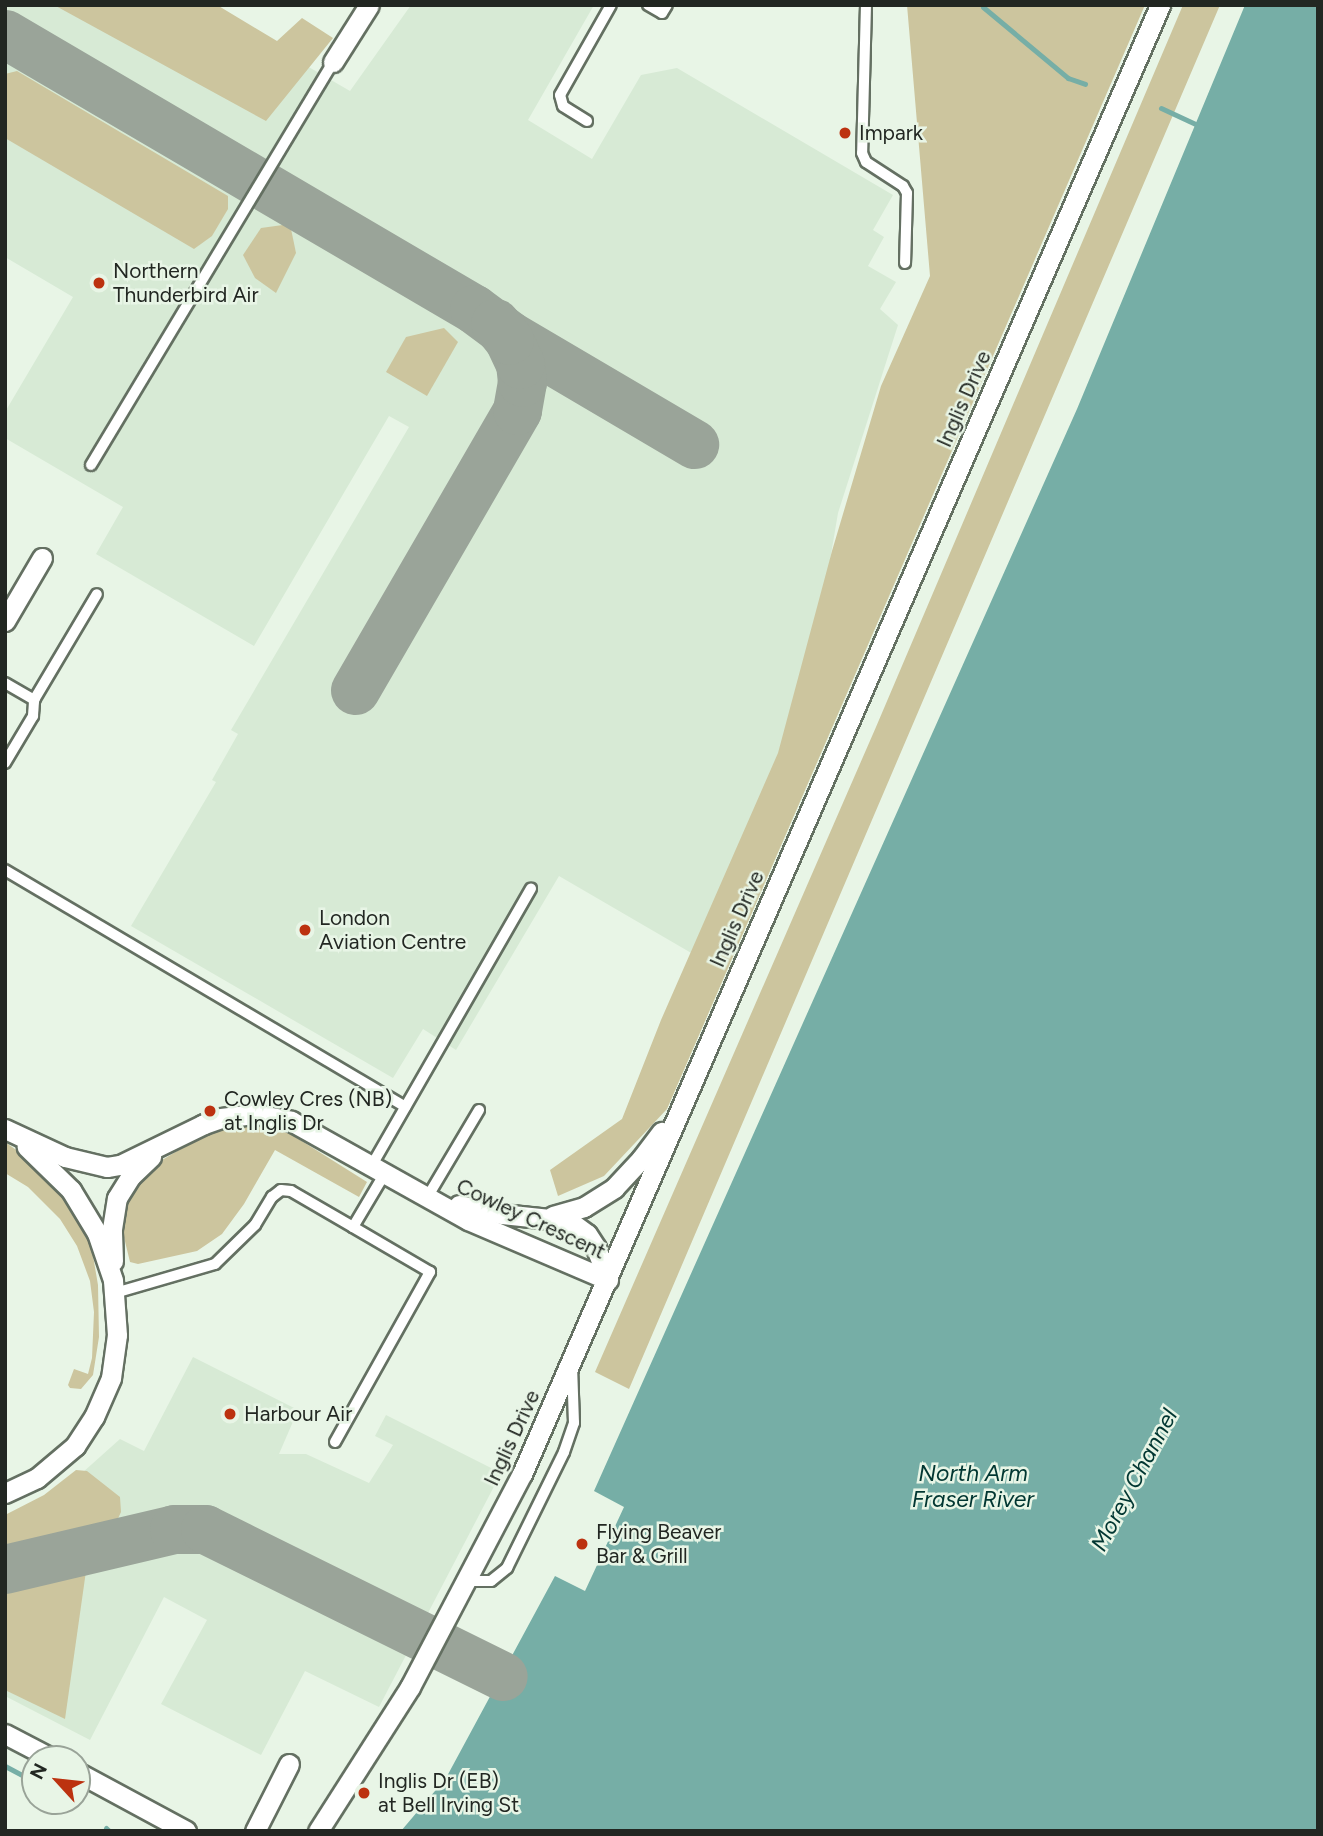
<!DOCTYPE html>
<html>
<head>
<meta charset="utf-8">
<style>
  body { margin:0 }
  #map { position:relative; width:1323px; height:1836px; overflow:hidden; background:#e8f5e6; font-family:Figtree,sans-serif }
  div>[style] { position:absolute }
  .built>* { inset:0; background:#d7ead5 }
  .green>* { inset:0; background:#ccc59e }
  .water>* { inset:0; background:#76aea6 }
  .stream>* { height:5px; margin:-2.5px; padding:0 2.5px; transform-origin:2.5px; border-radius:2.5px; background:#76aea6 }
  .taxiway>* { height:49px; margin:-24.5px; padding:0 24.5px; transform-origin:24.5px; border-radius:24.5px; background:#9aa499 }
  .roads { filter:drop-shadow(2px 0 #647062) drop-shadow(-2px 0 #647062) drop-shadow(0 2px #647062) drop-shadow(0 -2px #647062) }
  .lane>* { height:10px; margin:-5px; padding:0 5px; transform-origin:5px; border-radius:5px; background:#fff }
  .street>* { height:19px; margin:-9.5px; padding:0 9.5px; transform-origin:9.5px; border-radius:9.5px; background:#fff }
  .dots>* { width:19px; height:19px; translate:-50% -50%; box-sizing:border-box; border:4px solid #e8f5e6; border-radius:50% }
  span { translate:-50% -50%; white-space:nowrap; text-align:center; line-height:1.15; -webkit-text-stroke:5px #e8f5e6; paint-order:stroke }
  .poi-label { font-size:21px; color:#222722 }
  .left { translate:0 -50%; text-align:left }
  .street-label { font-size:21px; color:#222722 }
  .water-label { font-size:23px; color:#003631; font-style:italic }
  .frame { position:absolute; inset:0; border:7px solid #222722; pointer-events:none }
  .north { position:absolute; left:21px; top:1745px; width:70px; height:70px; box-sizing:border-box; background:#e8f5e6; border:2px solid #99a398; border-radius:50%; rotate:297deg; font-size:19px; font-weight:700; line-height:28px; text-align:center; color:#222722 }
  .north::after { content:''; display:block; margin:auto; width:24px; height:32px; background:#bc3210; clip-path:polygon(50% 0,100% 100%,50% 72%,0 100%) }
</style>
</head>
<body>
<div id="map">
  <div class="built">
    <i style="clip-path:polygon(5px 5px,218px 5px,252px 34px,350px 91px,411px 5px,594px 5px,528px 120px,592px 159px,641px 75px,677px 68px,893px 195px,873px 230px,884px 237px,868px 266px,896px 282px,880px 309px,898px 325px,838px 513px,813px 661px,792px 739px,693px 954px,559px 876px,456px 1050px,423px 1029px,393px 1078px,131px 926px,216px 782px,212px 780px,238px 734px,231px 730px,409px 427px,389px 416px,254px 646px,96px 554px,123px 507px,5px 438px,5px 412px,73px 297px,5px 257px)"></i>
    <i style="clip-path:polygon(193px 1357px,298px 1410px,279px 1454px,306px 1454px,369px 1483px,393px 1445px,375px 1436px,386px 1415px,501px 1473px,379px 1707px,305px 1671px,261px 1755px,161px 1704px,207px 1620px,164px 1597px,90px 1740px,5px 1696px,5px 1521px,63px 1490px,120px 1439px,144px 1451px)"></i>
  </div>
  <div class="green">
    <i style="clip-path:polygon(54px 5px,217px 5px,277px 41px,302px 18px,333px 38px,266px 121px)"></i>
    <i style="clip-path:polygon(907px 5px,1145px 5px,667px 1109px,604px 1176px,558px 1196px,550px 1170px,622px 1119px,661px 1020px,778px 753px,832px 551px,881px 386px,930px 276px)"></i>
    <i style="clip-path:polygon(1183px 5px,1220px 5px,629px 1389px,595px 1372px,876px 727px)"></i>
    <i style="clip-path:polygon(17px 71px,228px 196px,228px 209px,212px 236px,194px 249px,5px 138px,5px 74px)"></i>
    <i style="clip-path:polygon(290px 224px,296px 253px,276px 293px,255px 278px,243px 255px,261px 228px)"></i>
    <i style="clip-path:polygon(444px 328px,458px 342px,427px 396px,386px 372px,406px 337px)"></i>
    <i style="clip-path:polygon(243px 1124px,281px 1128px,367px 1182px,359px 1197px,275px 1150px,244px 1204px,222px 1234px,197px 1251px,138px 1264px,130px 1262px,121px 1225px,123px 1204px,147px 1169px,204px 1135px)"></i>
    <i style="clip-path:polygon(5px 1142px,22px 1154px,66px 1199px,91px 1244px,98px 1285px,99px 1337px,93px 1375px,81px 1389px,70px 1388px,68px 1385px,74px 1369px,88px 1374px,92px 1358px,94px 1312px,90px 1281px,77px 1246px,60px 1219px,28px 1187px,5px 1173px)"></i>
    <i style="clip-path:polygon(76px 1470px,87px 1471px,120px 1497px,121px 1512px,115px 1525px,95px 1533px,5px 1555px,5px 1515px,44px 1495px)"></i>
    <i style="clip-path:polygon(87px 1564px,65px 1719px,5px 1690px,5px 1580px)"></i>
  </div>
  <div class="water">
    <i style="clip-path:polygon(1245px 5px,1318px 5px,1318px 1831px,401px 1831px,446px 1778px,555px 1576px,585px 1591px,624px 1507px,594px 1491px,1077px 409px)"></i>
  </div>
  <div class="stream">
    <i style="left:983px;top:7px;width:111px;rotate:39.9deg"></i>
    <i style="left:1068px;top:78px;width:18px;rotate:19deg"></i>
    <i style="left:1161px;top:108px;width:38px;rotate:25deg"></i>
    <i style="left:5px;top:1766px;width:34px;rotate:28deg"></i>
    <i style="left:69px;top:1801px;width:2px;rotate:27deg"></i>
    <i style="left:106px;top:1828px;width:4px;rotate:45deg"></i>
  </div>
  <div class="taxiway">
    <i style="left:5px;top:34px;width:544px;rotate:30.39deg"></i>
    <i style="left:474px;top:309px;width:44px;rotate:36.6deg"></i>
    <i style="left:509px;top:335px;width:215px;rotate:30.5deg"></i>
    <i style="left:355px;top:690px;width:323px;rotate:-59.9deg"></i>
    <i style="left:517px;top:410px;width:28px;rotate:-80deg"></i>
    <i style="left:522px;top:382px;width:18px;rotate:-96deg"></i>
    <i style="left:520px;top:364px;width:26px;rotate:-115deg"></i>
    <i style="left:509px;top:340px;width:22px;rotate:-129deg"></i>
    <i style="left:5px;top:1569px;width:174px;rotate:-13.3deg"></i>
    <i style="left:174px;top:1529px;width:31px"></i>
    <i style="left:205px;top:1529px;width:332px;rotate:26.3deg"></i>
  </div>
  <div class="roads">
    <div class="lane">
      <i style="left:648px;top:5px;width:16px;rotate:30deg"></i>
      <i style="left:662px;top:13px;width:9px;rotate:-58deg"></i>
      <i style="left:866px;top:5px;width:148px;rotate:91.5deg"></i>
      <i style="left:862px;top:153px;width:10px;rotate:66deg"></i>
      <i style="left:866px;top:162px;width:44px;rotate:33deg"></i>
      <i style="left:903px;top:186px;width:8px;rotate:60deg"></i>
      <i style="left:907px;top:193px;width:70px;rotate:91.6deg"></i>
      <i style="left:587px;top:121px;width:28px;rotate:-148deg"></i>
      <i style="left:563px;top:106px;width:11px;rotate:-105deg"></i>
      <i style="left:560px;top:95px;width:103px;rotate:-60.5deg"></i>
      <i style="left:91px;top:465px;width:470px;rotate:-59deg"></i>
      <i style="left:5px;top:683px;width:34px;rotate:30deg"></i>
      <i style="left:5px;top:763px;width:55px;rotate:-59.2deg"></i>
      <i style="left:33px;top:716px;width:16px;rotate:-86deg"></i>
      <i style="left:34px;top:700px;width:123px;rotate:-59.3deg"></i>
      <i style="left:5px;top:870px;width:465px;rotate:30.6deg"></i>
      <i style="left:372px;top:1165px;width:319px;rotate:-60.1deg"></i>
      <i style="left:428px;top:1196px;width:100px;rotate:-59.3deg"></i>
      <i style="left:115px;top:1293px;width:104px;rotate:-16.2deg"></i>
      <i style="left:215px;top:1264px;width:56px;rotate:-44.3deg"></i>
      <i style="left:255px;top:1225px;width:33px;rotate:-59deg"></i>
      <i style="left:272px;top:1197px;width:11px;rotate:-38deg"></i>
      <i style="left:281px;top:1190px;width:10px;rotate:6deg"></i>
      <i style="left:291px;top:1191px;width:72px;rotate:30.1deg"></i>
      <i style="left:353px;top:1227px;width:63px;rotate:-59.3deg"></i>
      <i style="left:335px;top:1442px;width:195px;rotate:-60.8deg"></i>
      <i style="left:430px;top:1272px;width:89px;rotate:-149.7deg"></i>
      <i style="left:466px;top:1581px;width:25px"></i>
      <i style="left:491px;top:1581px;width:21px;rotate:-39deg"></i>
      <i style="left:507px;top:1568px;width:129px;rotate:-63.8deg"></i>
      <i style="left:564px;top:1452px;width:31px;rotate:-71deg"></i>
      <i style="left:574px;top:1423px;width:56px;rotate:-92deg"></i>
    </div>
    <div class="street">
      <i style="left:333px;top:62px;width:67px;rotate:-57.7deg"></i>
      <i style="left:5px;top:621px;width:73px;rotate:-59.6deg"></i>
      <i style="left:5px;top:1129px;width:66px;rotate:25deg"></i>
      <i style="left:65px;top:1157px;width:43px;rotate:13.4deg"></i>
      <i style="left:107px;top:1167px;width:13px;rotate:-9deg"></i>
      <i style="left:120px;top:1165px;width:93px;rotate:-26deg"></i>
      <i style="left:204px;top:1124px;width:18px;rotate:-19deg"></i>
      <i style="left:221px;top:1118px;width:35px;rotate:-7deg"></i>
      <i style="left:256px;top:1114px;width:36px;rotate:11deg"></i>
      <i style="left:291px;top:1121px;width:203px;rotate:29.2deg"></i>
      <i style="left:468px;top:1220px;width:152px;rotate:23.2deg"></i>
      <i style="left:459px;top:1205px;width:44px;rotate:11.8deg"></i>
      <i style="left:502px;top:1214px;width:67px;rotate:6deg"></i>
      <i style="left:569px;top:1221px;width:22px;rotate:36deg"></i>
      <i style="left:587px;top:1234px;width:17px;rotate:57deg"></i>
      <i style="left:596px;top:1248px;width:34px;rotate:69deg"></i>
      <i style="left:553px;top:1216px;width:32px;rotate:-16deg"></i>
      <i style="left:584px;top:1207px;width:36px;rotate:-32deg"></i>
      <i style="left:614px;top:1188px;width:40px;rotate:-47deg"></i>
      <i style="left:641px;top:1159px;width:34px;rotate:-53deg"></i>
      <i style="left:113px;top:1261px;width:32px;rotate:-92deg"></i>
      <i style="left:112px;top:1229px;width:31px;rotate:-81deg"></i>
      <i style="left:117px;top:1198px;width:26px;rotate:-58deg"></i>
      <i style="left:131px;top:1176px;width:28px;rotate:-44deg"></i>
      <i style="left:5px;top:1493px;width:35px;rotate:-25deg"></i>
      <i style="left:37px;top:1478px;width:50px;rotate:-40.1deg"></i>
      <i style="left:75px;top:1446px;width:35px;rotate:-57deg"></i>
      <i style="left:94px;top:1417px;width:43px;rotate:-66.4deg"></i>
      <i style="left:111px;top:1378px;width:43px;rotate:-82.1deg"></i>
      <i style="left:117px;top:1335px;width:55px;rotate:-94.2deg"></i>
      <i style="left:113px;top:1280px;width:50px;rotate:-108.8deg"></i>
      <i style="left:97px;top:1233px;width:50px;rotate:-121.2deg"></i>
      <i style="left:71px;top:1190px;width:62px;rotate:-135.7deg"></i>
      <i style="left:5px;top:1734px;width:54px;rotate:27.5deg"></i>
      <i style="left:77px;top:1772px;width:124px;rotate:28.4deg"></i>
      <i style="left:255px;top:1831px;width:75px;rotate:-63.1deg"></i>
      <i style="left:318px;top:1831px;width:171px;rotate:-57.4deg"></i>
      <i style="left:410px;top:1687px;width:241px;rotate:-62.3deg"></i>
      <i style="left:522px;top:1474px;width:1602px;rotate:-66.52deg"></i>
    </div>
  </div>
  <div class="dots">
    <i style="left:845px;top:133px;background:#bc3210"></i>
    <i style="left:99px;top:283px;background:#bc3210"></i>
    <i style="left:305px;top:930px;background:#bc3210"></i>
    <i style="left:210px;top:1111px;background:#bc3210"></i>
    <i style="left:230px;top:1414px;background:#bc3210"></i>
    <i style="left:582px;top:1544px;background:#bc3210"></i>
    <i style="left:364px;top:1793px;background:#bc3210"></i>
  </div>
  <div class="poi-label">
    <span class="left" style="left:859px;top:133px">Impark</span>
    <span class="left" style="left:113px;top:283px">Northern<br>Thunderbird Air</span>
    <span class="left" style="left:319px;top:930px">London<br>Aviation Centre</span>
    <span class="left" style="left:224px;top:1111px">Cowley Cres (NB)<br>at Inglis Dr</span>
    <span class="left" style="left:244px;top:1414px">Harbour Air</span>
    <span class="left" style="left:596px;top:1544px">Flying Beaver<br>Bar &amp; Grill</span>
    <span class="left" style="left:378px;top:1793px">Inglis Dr (EB)<br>at Bell Irving St</span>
  </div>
  <div class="street-label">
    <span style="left:964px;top:399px;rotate:-66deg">Inglis Drive</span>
    <span style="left:737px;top:919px;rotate:-66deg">Inglis Drive</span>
    <span style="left:531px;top:1219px;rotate:25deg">Cowley Crescent</span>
    <span style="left:512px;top:1438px;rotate:-65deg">Inglis Drive</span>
  </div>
  <div class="water-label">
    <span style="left:973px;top:1486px">North Arm<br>Fraser River</span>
    <span style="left:1134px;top:1480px;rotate:-62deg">Morey Channel</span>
  </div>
  <div class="frame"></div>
  <div class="north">N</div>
</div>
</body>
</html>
